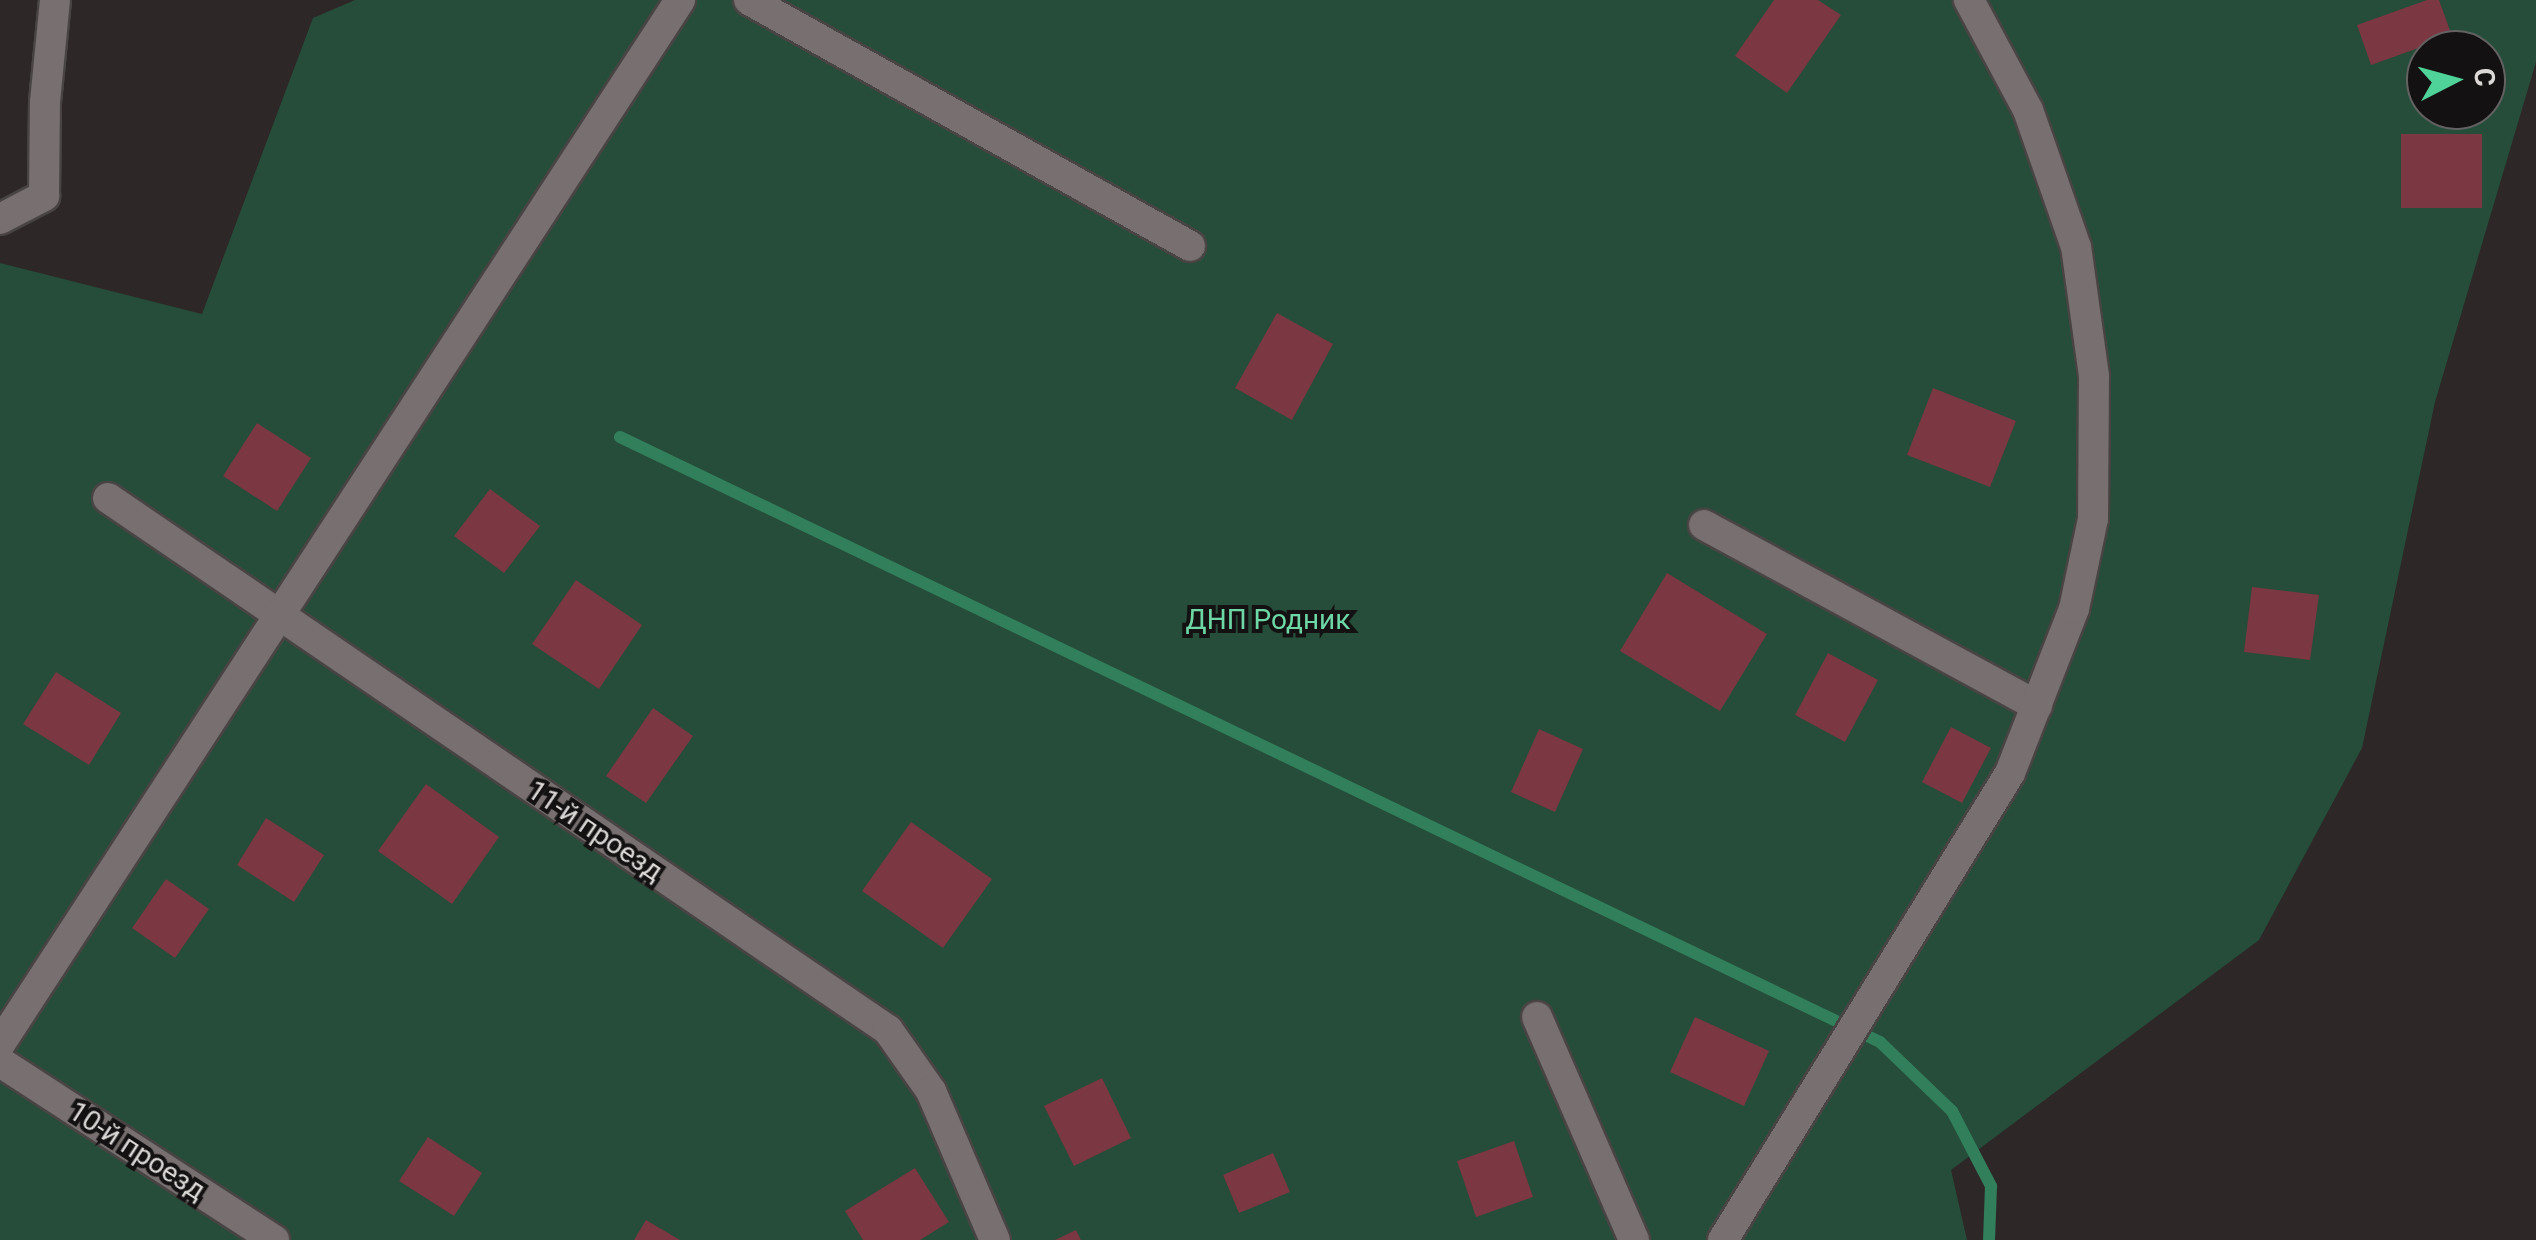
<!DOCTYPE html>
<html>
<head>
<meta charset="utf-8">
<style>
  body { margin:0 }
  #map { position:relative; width:2536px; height:1240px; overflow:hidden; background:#2d2727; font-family:Roboto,sans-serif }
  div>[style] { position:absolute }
  .green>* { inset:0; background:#254d39 }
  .stream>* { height:12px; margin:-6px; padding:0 6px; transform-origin:6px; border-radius:6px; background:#327f5c }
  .building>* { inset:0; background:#7b3742 }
  .roads { filter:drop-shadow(2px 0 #494444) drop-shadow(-2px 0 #494444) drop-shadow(0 2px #494444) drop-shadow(0 -2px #494444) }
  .minor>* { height:30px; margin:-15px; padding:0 15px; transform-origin:15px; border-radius:15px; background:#776f70 }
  span { translate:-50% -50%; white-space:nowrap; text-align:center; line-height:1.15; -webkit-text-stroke:8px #131111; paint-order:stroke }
  .park-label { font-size:28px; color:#6dd8a5 }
  .street-label { font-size:28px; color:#dcd8d8 }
  .north { position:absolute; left:2406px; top:30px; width:100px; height:100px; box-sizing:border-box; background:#131111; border:2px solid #636161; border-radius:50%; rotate:84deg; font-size:28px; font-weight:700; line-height:40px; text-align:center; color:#dcd8d8 }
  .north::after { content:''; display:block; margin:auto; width:35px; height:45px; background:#4fd399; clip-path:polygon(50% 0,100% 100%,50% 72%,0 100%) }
</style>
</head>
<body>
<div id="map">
  <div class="green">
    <i style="clip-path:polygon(evenodd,355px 0,2536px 0,2536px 62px,2435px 402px,2362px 748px,2259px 940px,1951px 1170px,1967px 1240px,0 1240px,0 263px,202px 314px,313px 18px,355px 0,2426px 50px,2486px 50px,2486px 110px,2426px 110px,2426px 50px)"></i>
  </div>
  <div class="stream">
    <i style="left:620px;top:437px;width:1398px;rotate:25.65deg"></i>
    <i style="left:1880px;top:1042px;width:100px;rotate:43.8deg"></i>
    <i style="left:1952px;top:1111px;width:85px;rotate:62.5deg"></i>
    <i style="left:1991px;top:1186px;width:54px;rotate:92.1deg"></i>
  </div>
  <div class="building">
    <i style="clip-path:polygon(1774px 0,1818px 0,1841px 15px,1787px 93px,1735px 56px)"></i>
    <i style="clip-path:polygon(2427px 0,2439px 0,2452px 36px,2371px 65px,2357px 25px)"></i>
    <i style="clip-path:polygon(2401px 134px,2482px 134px,2482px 208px,2401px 208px)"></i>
    <i style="clip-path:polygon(1277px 313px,1333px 344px,1292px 420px,1235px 388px)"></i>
    <i style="clip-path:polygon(1933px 388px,2016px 421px,1990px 487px,1907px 455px)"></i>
    <i style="clip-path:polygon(257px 423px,311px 458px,277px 511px,223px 476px)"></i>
    <i style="clip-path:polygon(490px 489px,540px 526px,504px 573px,454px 536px)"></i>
    <i style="clip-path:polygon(1667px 573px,1767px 634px,1720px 711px,1620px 651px)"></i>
    <i style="clip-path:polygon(576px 580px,642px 625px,599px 689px,532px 644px)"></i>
    <i style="clip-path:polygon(2252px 587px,2319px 595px,2310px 660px,2244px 652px)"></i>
    <i style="clip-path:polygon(1828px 653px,1878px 680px,1845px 742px,1795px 715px)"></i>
    <i style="clip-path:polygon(56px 672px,121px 713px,89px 765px,23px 724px)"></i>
    <i style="clip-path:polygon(653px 708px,693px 736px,646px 803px,606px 776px)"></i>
    <i style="clip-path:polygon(1951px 727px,1991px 748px,1962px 803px,1922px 782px)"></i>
    <i style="clip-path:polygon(1539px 729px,1583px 749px,1555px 812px,1511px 792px)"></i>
    <i style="clip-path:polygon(426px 784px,499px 837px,452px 904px,378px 851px)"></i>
    <i style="clip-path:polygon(266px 818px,324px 855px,294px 902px,237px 865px)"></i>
    <i style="clip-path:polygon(911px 822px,992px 879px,943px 948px,862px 891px)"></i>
    <i style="clip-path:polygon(166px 879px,209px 909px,175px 958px,132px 928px)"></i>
    <i style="clip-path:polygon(1695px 1017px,1769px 1051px,1744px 1106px,1670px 1072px)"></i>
    <i style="clip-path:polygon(1102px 1078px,1131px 1138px,1074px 1166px,1044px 1106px)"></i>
    <i style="clip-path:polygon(428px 1137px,482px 1173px,454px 1216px,399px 1181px)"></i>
    <i style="clip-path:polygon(1514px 1141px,1533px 1197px,1476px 1217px,1457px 1161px)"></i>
    <i style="clip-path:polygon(1273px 1153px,1290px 1192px,1239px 1213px,1223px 1175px)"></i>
    <i style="clip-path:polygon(915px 1168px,949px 1222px,920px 1240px,863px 1240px,845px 1211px)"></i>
    <i style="clip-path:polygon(646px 1220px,680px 1240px,634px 1240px)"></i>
    <i style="clip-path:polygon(1076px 1230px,1081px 1240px,1055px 1240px)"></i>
  </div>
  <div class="roads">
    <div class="minor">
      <i style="left:749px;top:0;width:505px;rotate:29.15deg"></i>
      <i style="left:0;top:219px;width:50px;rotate:-27.6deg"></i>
      <i style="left:44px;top:196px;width:94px;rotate:-89.4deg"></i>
      <i style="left:45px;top:102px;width:102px;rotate:-84.4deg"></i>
      <i style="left:108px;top:498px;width:944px;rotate:34.3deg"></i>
      <i style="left:888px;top:1030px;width:75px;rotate:54.8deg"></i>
      <i style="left:931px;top:1091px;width:162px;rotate:66.8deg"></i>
      <i style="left:1704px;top:525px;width:379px;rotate:28.5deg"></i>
      <i style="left:1537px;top:1017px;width:243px;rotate:66.5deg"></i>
      <i style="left:0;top:1044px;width:1246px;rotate:-56.92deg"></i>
      <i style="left:0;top:1062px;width:327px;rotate:33deg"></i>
      <i style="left:1723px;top:1240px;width:548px;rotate:-58.43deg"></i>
      <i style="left:2010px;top:773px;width:176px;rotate:-68.7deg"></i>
      <i style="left:2074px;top:609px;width:92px;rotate:-78.1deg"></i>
      <i style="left:2093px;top:519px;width:143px;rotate:-89.6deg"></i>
      <i style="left:2094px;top:376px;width:130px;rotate:-97.9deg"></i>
      <i style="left:2076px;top:247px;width:145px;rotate:-109.3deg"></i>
      <i style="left:2028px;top:110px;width:125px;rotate:-118.2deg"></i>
    </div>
  </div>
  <div class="park-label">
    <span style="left:1268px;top:620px">ДНП Родник</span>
  </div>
  <div class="street-label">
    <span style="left:595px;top:831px;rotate:34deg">11-й проезд</span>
    <span style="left:137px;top:1151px;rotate:33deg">10-й проезд</span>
  </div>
  <div class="north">С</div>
</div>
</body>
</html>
